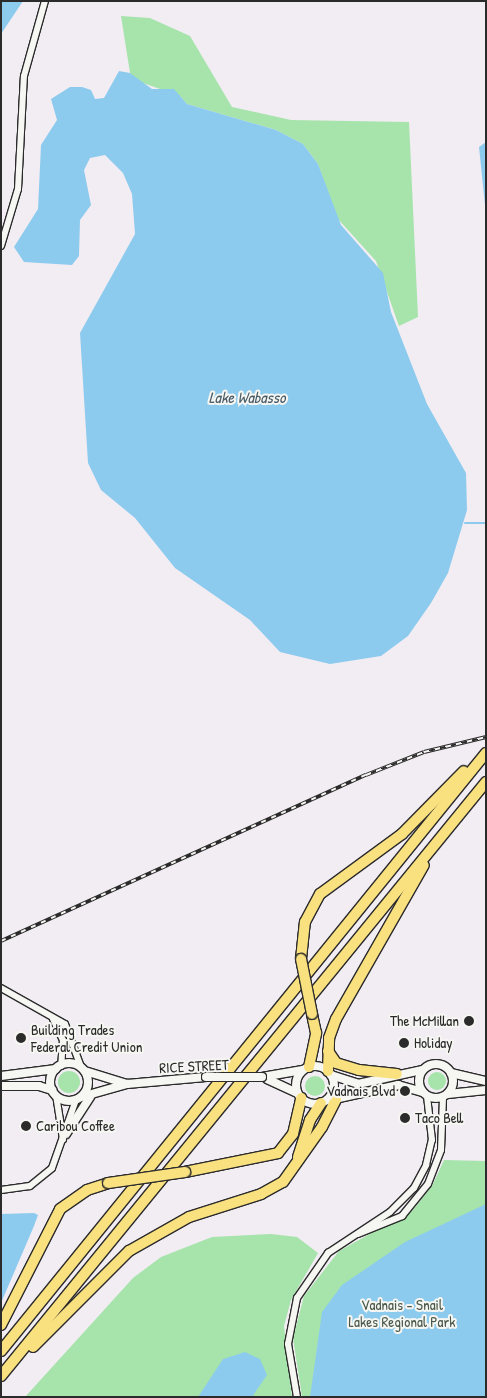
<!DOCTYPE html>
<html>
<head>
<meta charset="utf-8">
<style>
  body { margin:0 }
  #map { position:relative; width:487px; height:1398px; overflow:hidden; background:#f2ecf3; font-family:"Patrick Hand",sans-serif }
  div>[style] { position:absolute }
  .green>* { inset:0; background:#a6e4ab }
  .round { border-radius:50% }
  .water>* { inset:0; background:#8dcbee }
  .stream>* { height:2px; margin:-1px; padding:0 1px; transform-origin:1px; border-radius:1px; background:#8dcbee }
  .roads { filter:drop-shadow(1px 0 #2b2b2b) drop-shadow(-1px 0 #2b2b2b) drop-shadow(0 1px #2b2b2b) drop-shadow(0 -1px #2b2b2b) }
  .tertiary>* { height:6px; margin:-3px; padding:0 3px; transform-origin:3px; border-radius:3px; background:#f6f6f2 }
  .secondary>* { height:8px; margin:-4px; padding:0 4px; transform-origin:4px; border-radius:4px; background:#f6f6f2 }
  .secondary>.ring { margin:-4px; padding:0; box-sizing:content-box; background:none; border:8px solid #f6f6f2; border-radius:50% }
  .motorway>* { height:10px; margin:-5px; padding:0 5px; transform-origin:5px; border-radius:5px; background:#fae180 }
  .rail>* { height:4px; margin-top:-2px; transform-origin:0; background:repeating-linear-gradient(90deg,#f6f6f2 0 5.5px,#2b2b2b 0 11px); box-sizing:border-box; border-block:1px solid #2b2b2b }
  .bridges { filter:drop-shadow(1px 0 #2b2b2b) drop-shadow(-1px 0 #2b2b2b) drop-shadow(0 1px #2b2b2b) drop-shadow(0 -1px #2b2b2b) }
  .secondary-bridge>* { height:8px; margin:-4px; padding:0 4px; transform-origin:4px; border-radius:4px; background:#f6f6f2 }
  .motorway-bridge>* { height:10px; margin:-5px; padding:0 5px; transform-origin:5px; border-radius:5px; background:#fae180 }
  .dots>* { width:14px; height:14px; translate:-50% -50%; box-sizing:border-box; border:2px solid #f6f6f2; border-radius:50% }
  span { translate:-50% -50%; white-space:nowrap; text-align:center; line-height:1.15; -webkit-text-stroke:4px #f6f6f2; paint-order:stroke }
  .poi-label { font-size:15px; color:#2b2b2b }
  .right { translate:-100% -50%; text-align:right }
  .left { translate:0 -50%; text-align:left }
  .street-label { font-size:15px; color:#2b2b2b }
  .park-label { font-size:15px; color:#4a594b }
  .water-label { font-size:16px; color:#485b66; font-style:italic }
  .frame { position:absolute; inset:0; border:2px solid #2b2b2b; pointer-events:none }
</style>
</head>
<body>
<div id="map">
  <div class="green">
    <i style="clip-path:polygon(121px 16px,150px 18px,190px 36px,232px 107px,291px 120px,409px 122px,418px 317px,399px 326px,376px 261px,337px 218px,318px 164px,303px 144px,276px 130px,187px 104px,180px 96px,140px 82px,130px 73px)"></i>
    <i class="round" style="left:58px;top:1071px;width:22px;height:22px"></i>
    <i class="round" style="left:428px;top:1072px;width:18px;height:18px"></i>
    <i class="round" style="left:305px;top:1076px;width:20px;height:20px"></i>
    <i style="clip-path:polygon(444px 1160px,486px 1161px,486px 1397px,302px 1397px,293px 1338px,304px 1296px,339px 1251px,413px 1210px,433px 1184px)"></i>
    <i style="clip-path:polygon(271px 1234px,297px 1237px,318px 1253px,291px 1300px,284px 1326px,292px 1397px,25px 1397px,133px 1278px,161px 1257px,212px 1237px)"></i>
  </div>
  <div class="water">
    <i style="clip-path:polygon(1px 1px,23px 1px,1px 34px)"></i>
    <i style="clip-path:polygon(119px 71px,130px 73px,152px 89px,174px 89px,187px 104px,276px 130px,303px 144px,318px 164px,341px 225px,383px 273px,391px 312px,427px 404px,466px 473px,467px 510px,448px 573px,431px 603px,408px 636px,381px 656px,330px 664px,280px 652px,250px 620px,175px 568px,135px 518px,101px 490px,88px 463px,80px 333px,135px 234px,132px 194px,123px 173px,105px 155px,90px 158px,84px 170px,91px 205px,80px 220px,79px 256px,72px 265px,24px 262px,14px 247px,38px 209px,41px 145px,57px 120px,51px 99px,70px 87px,82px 87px,91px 90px,95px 99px,104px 98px)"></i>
    <i style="clip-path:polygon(486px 142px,486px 215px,479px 147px)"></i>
    <i style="clip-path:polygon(486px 1204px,486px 1397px,310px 1397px,322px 1312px,342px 1285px,405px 1242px)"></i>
    <i style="clip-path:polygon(34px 1213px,38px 1215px,34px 1226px,1px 1303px,1px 1214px)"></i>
    <i style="clip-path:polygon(245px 1352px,260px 1359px,267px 1375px,252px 1397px,198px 1397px,223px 1359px)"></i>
  </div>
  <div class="stream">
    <i style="left:465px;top:523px;width:21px"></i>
  </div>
  <div class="roads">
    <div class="tertiary">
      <i style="left:1px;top:246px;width:59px;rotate:-73.4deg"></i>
      <i style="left:18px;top:189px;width:113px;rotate:-87deg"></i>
      <i style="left:24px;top:76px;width:78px;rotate:-74.4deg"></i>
      <i style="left:1px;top:988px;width:73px;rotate:29.4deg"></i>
      <i style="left:65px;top:1024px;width:46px;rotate:69.6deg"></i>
      <i style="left:53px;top:1019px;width:23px;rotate:65deg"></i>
      <i style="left:63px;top:1040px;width:26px;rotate:94deg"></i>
      <i style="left:56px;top:1095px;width:45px;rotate:81deg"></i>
      <i style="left:1px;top:1190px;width:29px;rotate:-8deg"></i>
      <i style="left:30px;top:1186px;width:28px;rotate:-39deg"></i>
      <i style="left:52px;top:1168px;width:72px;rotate:-70.6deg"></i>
      <i style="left:358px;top:1234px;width:48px;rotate:-22.2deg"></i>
      <i style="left:402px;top:1216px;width:41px;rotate:-50.9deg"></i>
      <i style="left:428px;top:1184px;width:36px;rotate:-69deg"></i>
      <i style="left:441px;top:1150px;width:53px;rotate:-87.8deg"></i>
      <i style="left:297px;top:1397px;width:54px;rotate:-99.6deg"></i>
      <i style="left:288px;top:1344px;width:47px;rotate:-78.9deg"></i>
      <i style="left:297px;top:1298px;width:55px;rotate:-55.4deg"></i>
      <i style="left:328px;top:1253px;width:74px;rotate:-33.5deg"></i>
      <i style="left:390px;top:1212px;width:34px;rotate:-45deg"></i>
      <i style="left:414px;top:1188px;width:26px;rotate:-62deg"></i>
      <i style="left:426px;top:1165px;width:26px;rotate:-77deg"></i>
      <i style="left:432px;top:1140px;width:44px;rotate:-96.5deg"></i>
    </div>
    <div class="secondary">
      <i class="ring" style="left:50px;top:1063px;width:30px;height:30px"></i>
      <i class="ring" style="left:419px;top:1064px;width:26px;height:26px"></i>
      <i class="ring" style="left:296px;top:1066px;width:30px;height:30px"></i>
      <i style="left:85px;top:1071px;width:44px;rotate:17.2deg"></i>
      <i style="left:127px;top:1084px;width:79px;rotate:-5.1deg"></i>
      <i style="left:451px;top:1073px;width:36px;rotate:13deg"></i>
      <i style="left:331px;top:1075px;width:28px;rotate:18deg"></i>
      <i style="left:358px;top:1084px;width:66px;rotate:-12.3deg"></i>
      <i style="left:1px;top:1076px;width:55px;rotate:-7.3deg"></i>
      <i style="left:262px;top:1077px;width:41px;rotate:-9.9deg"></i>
      <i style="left:267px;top:1079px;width:33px;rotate:25deg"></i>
      <i style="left:1px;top:1086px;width:38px"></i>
      <i style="left:39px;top:1086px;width:14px;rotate:17deg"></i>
      <i style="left:448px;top:1094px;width:38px;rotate:-6deg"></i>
      <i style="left:81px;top:1097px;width:48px;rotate:-15.8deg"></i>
      <i style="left:330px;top:1100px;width:70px;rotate:-12.4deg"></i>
      <i style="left:398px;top:1085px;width:25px;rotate:16deg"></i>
      <i style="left:66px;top:1134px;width:44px;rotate:-57deg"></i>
    </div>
    <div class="motorway">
      <i style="left:301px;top:959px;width:37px;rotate:-84deg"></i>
      <i style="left:305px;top:922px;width:32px;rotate:-62deg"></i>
      <i style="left:320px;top:894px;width:102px;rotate:-36.2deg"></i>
      <i style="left:402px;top:834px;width:88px;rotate:-45.5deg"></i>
      <i style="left:328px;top:1051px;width:14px;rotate:56deg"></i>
      <i style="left:336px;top:1063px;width:24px;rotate:17deg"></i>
      <i style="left:359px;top:1070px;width:38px;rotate:6deg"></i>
      <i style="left:309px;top:1067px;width:35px;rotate:-78deg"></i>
      <i style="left:316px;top:1033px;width:19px;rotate:-102deg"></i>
      <i style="left:328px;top:1071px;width:33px;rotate:-88deg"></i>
      <i style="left:329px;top:1038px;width:20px;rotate:-70deg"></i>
      <i style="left:336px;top:1019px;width:177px;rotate:-60.3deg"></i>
      <i style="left:298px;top:1157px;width:39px;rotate:-72deg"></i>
      <i style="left:310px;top:1120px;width:20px;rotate:-57deg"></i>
      <i style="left:185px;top:1172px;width:95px;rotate:-11.5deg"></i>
      <i style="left:278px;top:1153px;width:24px;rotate:-52deg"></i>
      <i style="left:293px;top:1134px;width:37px;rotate:-77deg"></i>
      <i style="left:1px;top:1325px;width:130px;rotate:-63deg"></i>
      <i style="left:60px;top:1209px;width:33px;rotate:-35deg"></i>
      <i style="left:87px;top:1190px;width:22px;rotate:-18deg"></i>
      <i style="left:33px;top:1347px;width:136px;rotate:-45deg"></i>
      <i style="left:129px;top:1251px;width:69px;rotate:-29.5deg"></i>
      <i style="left:189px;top:1217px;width:76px;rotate:-17.7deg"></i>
      <i style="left:261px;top:1194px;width:25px;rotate:-29deg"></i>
      <i style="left:283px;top:1182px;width:67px;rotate:-54.7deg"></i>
      <i style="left:322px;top:1127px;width:31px;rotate:-63deg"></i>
      <i style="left:1px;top:1351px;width:770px;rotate:-50.96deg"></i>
      <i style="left:1px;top:1376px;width:767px;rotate:-50.77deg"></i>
    </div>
  </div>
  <div class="rail">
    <i style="left:1px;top:941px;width:401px;rotate:-24.5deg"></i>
    <i style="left:366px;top:775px;width:62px;rotate:-21.6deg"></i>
    <i style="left:424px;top:752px;width:64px;rotate:-13.6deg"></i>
  </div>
  <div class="bridges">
    <div class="secondary-bridge">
      <i style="left:206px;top:1077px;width:56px"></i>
    </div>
    <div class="motorway-bridge">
      <i style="left:301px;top:959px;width:56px;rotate:78.7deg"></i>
      <i style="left:108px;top:1183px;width:78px;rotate:-8.1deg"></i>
    </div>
  </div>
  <div class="dots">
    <i style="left:469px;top:1021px;background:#2b2b2b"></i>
    <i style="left:21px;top:1038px;background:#2b2b2b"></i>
    <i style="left:404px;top:1043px;background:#2b2b2b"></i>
    <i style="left:405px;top:1091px;background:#2b2b2b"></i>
    <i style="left:405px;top:1118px;background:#2b2b2b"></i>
    <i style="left:26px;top:1126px;background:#2b2b2b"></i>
  </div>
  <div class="poi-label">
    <span class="right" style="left:459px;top:1021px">The McMillan</span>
    <span class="left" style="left:31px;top:1038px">Building Trades<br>Federal Credit Union</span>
    <span class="left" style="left:414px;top:1043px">Holiday</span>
    <span class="right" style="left:395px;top:1091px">Vadnais Blvd</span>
    <span class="left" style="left:415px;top:1118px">Taco Bell</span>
    <span class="left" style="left:36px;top:1126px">Caribou Coffee</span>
  </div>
  <div class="street-label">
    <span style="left:194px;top:1066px;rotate:-3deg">RICE STREET</span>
  </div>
  <div class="park-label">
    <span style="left:402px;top:1313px">Vadnais - Snail<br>Lakes Regional Park</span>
  </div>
  <div class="water-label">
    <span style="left:247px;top:397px">Lake Wabasso</span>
  </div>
  <div class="frame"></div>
</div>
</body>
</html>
